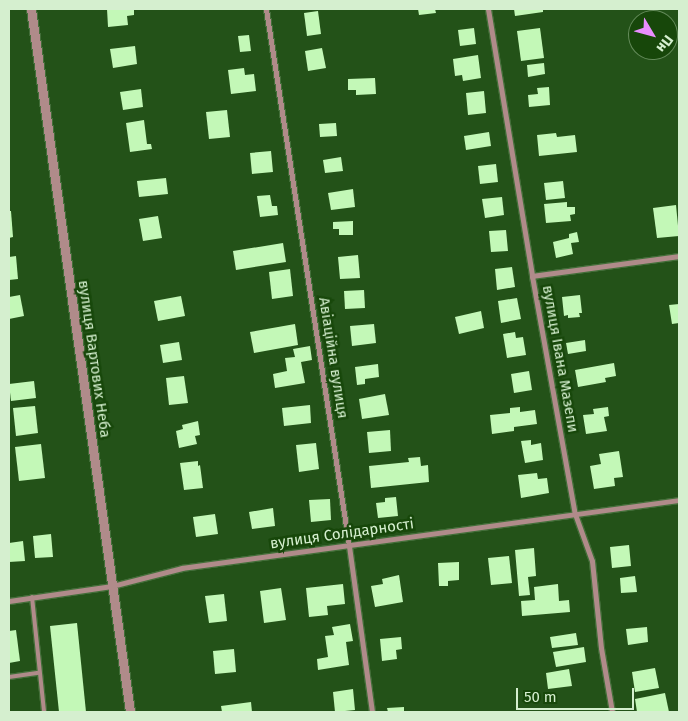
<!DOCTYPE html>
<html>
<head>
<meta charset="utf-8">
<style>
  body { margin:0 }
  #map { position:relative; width:688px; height:721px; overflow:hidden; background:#235218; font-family:"Fira Sans",sans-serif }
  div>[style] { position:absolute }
  .building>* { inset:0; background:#c3f8b7 }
  .roads { filter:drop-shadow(1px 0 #436e39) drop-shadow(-1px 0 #436e39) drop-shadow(0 1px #436e39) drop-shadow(0 -1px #436e39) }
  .service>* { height:4px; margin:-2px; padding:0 2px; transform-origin:2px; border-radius:2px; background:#b08b8a }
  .minor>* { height:5px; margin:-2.5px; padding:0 2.5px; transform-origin:2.5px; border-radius:2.5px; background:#b08b8a }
  .tertiary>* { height:9px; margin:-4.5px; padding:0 4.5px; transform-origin:4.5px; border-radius:4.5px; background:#b08b8a }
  span { translate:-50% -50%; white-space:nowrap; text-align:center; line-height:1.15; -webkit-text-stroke:5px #17470a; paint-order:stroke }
  .street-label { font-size:15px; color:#d5efcf }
  .frame { position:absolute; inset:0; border:10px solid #d5efcf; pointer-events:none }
  .north { position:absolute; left:628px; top:10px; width:50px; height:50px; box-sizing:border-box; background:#17470a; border:1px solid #638a59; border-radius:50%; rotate:127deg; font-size:14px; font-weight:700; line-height:20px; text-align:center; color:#d5efcf }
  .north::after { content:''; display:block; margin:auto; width:18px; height:22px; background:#e98dfe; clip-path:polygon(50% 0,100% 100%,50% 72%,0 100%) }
  .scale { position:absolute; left:516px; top:688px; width:118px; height:22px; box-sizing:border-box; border:2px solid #d5efcf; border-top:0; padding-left:6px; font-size:15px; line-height:18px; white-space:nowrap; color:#d5efcf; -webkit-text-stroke:4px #17470a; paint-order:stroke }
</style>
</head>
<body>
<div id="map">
  <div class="building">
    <i style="clip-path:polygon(107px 9px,134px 9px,134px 15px,127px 16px,128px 25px,108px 27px)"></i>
    <i style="clip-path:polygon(418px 9px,435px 9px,436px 13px,419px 15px)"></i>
    <i style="clip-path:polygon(514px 9px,543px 9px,543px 12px,515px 16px)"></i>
    <i style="clip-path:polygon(318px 11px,321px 34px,307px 36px,304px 13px)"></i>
    <i style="clip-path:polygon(474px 28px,476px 44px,460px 46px,458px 30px)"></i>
    <i style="clip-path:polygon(540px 28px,544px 58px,521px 61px,517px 31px)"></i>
    <i style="clip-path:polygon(249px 35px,251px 51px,240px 52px,238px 36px)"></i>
    <i style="clip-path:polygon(135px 46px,137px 64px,113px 68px,110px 49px)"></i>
    <i style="clip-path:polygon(322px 48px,326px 68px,308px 71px,305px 51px)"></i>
    <i style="clip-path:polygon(478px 55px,481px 78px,463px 81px,462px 75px,455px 76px,453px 59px)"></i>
    <i style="clip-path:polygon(544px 63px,545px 74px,528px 77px,527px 65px)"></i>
    <i style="clip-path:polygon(244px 68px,245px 75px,254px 74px,256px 91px,231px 94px,228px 70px)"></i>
    <i style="clip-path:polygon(375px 78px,376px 94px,356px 95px,356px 90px,348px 90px,348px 79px)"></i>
    <i style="clip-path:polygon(549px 87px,550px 105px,529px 107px,528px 95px,538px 94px,537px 88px)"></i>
    <i style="clip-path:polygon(141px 89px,143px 107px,123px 110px,120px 92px)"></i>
    <i style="clip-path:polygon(484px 91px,486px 113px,468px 115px,466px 93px)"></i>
    <i style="clip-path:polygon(227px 110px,230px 137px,209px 139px,206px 112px)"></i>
    <i style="clip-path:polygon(144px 120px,147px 144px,151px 144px,152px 149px,130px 152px,126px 123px)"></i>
    <i style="clip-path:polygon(336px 123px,337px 136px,320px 137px,319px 124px)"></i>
    <i style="clip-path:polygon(489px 132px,491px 146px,466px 150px,464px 136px)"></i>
    <i style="clip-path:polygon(556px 133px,557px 137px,575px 135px,577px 152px,539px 156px,537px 135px)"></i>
    <i style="clip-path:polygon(271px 151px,273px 172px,252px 174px,250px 153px)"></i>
    <i style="clip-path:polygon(341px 157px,343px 171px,325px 173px,323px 160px)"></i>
    <i style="clip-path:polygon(496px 164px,498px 182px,480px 184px,478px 166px)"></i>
    <i style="clip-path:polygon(166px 178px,168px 194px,139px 197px,137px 181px)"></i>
    <i style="clip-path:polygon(563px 181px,565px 198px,546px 200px,544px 183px)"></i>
    <i style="clip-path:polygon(353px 189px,355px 207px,331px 210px,328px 193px)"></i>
    <i style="clip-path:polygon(270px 195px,272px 206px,277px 206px,278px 215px,260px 217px,257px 196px)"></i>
    <i style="clip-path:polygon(502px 197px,504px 215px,485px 218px,482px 199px)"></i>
    <i style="clip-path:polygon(567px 202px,567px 207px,575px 207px,575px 214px,570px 215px,571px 221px,546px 223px,544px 204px)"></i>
    <i style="clip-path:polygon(676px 205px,679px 236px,657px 238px,653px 208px)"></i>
    <i style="clip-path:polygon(9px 211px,11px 211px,13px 237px,9px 238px)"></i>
    <i style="clip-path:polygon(158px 216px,162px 238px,143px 241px,139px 219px)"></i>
    <i style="clip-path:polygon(353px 221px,353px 235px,339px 235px,339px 229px,333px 229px,333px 222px)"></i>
    <i style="clip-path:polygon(506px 230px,508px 251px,491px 252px,489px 231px)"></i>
    <i style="clip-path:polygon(577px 232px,579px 242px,571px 243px,573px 254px,556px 258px,553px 242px,569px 238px,569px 234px)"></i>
    <i style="clip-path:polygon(283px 243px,286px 262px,236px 270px,233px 251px)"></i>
    <i style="clip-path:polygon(358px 255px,360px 278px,340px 279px,338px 257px)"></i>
    <i style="clip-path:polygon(16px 256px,18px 279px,9px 280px,9px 257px)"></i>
    <i style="clip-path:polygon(512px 267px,515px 287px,497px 290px,495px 269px)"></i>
    <i style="clip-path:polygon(290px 269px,293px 296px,272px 299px,269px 272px)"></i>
    <i style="clip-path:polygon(364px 290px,365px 308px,345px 309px,344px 291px)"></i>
    <i style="clip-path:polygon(20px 295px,24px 316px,9px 319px,9px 297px)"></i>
    <i style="clip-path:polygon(580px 295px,582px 313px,579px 313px,580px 317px,568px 318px,568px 315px,564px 316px,562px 297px)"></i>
    <i style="clip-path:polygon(181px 296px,185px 316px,158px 321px,154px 301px)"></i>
    <i style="clip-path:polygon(517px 298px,521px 319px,501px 323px,498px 301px)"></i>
    <i style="clip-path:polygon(679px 304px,679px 323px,672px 324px,669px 305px)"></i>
    <i style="clip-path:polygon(481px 311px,484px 328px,459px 334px,455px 317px)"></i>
    <i style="clip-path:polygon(295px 324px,298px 345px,254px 353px,250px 332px)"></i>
    <i style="clip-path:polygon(374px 324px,376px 343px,352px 346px,350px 326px)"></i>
    <i style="clip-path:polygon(515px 332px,516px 338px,523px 337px,526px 355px,507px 358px,503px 334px)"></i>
    <i style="clip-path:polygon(585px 340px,586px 351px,568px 354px,566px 343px)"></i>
    <i style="clip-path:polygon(179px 342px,182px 360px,163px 363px,160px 345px)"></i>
    <i style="clip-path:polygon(310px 346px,312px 360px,301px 362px,305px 383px,275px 388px,273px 374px,287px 371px,285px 358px,295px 357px,293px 349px)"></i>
    <i style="clip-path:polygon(614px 363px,616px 376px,605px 378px,606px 382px,578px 387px,575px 370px)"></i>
    <i style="clip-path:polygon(378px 364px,379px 377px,365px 379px,365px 384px,357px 385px,355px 367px)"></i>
    <i style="clip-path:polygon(529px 371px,532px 390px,514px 393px,511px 374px)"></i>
    <i style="clip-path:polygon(184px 376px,188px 403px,169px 405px,166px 378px)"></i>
    <i style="clip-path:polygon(34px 381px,36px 398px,11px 401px,9px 384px)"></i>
    <i style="clip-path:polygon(385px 394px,389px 415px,362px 419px,359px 399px)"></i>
    <i style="clip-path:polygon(310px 405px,311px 423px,284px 426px,282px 408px)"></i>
    <i style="clip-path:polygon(35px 406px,38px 433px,16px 436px,13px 408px)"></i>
    <i style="clip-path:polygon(520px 407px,520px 412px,535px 410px,537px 424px,514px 427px,514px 431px,492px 434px,490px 415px,510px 413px,510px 408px)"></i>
    <i style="clip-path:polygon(608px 407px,609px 416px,604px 417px,607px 431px,586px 434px,583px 415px,594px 414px,593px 409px)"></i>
    <i style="clip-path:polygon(198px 421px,200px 435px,195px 436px,197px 444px,179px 448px,176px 431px,183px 429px,182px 425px)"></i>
    <i style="clip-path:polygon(390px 430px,391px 451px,369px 453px,367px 432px)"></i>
    <i style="clip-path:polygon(531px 440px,531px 445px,541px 443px,543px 460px,525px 463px,521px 441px)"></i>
    <i style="clip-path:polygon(316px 443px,319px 469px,299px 472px,296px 445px)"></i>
    <i style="clip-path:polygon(41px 444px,45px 478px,19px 481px,15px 447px)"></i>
    <i style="clip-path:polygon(619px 451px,623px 477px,614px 478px,615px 486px,594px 489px,590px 466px,601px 464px,599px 454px)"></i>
    <i style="clip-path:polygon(420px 457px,421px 466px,428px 465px,429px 482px,371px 488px,369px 466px,409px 462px,408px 458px)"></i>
    <i style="clip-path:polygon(198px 461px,198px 466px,200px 465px,203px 488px,184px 490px,180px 463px)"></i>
    <i style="clip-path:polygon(537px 473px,538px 479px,547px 478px,549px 493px,521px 498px,518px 475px)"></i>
    <i style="clip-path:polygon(396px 497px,398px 516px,378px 518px,376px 503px,385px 502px,385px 498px)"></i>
    <i style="clip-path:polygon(330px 499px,331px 520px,311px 522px,309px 500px)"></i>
    <i style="clip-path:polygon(273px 508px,275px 526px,252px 529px,249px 512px)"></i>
    <i style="clip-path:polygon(215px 514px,218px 534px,196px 537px,193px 517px)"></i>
    <i style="clip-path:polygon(51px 534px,53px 557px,35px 558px,33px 536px)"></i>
    <i style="clip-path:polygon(23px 541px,25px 561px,9px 562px,9px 543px)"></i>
    <i style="clip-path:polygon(629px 545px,631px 566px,612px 568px,610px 547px)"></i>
    <i style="clip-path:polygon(534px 548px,536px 576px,528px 577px,530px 595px,519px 596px,515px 550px)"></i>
    <i style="clip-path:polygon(509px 556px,512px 583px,491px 585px,488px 558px)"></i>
    <i style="clip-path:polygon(459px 562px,459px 580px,448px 581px,448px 586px,439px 586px,438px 563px)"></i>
    <i style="clip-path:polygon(399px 575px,403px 602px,375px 607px,371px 586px,383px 584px,382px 579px)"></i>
    <i style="clip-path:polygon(635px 576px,637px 592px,621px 593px,620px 578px)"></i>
    <i style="clip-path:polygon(343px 584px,345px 604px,327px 606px,328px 615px,309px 617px,306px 588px)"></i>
    <i style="clip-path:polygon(558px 584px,559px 601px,569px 600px,570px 612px,522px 616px,521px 601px,535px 600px,534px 587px)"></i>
    <i style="clip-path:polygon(281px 588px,286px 620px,264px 623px,260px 591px)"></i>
    <i style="clip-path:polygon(224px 594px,227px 621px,209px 623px,205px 596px)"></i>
    <i style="clip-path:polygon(77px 623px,86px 712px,59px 712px,50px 626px)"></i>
    <i style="clip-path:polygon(350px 624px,353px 641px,346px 642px,349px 665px,318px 670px,317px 659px,328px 657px,325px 636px,334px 635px,332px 627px)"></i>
    <i style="clip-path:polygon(647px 627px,648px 642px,628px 645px,626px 629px)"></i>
    <i style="clip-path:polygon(16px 630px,20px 661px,9px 663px,9px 631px)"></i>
    <i style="clip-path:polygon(576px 633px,578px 645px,552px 648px,550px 637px)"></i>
    <i style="clip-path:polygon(401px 637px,402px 649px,396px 650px,397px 659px,382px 661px,380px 639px)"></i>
    <i style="clip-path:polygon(584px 647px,586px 662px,556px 667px,553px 652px)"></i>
    <i style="clip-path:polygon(234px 649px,236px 672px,215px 674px,213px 651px)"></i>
    <i style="clip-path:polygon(655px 668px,659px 688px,635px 692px,632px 672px)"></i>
    <i style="clip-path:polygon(569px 669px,572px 686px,548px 689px,546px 673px)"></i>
    <i style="clip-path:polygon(353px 689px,355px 710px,335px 712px,333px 692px)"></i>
    <i style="clip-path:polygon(665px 693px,669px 712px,637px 712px,635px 699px)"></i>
    <i style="clip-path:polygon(251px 702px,252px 712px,222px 712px,221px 706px)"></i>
    <i style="clip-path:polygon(404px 707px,404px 712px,388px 712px,387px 708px)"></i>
  </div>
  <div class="roads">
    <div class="service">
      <i style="left:32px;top:597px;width:116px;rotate:84deg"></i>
      <i style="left:9px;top:677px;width:30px;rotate:-8deg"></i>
    </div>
    <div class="minor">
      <i style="left:266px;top:9px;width:543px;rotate:81.21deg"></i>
      <i style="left:349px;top:546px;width:168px;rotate:82.1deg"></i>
      <i style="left:488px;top:9px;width:271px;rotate:80.6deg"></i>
      <i style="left:532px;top:276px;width:242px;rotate:79.8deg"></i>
      <i style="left:575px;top:514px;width:50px;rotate:70.1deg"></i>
      <i style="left:592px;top:561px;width:87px;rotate:84.1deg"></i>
      <i style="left:601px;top:648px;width:65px;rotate:80.2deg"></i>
      <i style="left:532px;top:276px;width:148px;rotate:-7.7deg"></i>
      <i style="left:9px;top:601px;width:104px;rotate:-8.3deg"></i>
      <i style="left:112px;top:586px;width:72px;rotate:-14.4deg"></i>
      <i style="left:182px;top:568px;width:502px;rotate:-7.79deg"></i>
    </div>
    <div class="tertiary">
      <i style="left:31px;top:9px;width:710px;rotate:81.98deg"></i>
    </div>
  </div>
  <div class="street-label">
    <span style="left:333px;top:358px;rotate:81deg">Авіаційна вулиця</span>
    <span style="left:94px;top:359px;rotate:82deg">вулиця Вартових Неба</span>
    <span style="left:560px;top:359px;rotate:80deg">вулиця Івана Мазепи</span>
    <span style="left:342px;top:534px;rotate:-8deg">вулиця Солідарності</span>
  </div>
  <div class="frame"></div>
  <div class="north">Пн</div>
  <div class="scale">50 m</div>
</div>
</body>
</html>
